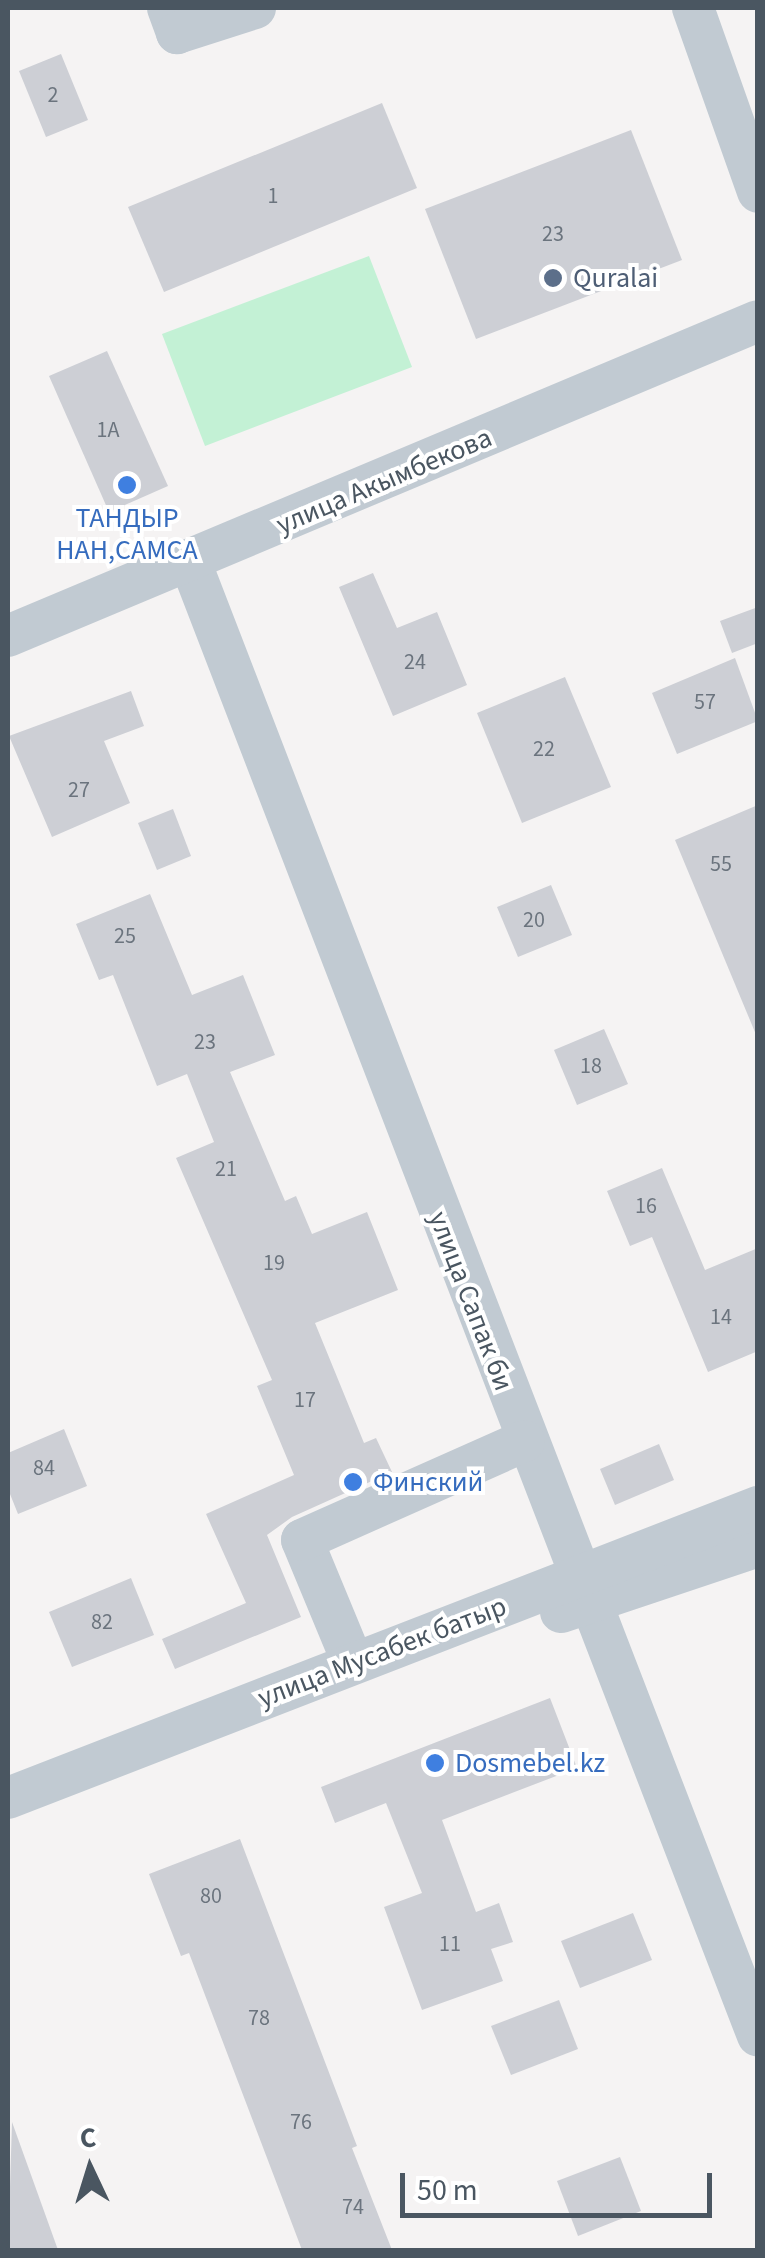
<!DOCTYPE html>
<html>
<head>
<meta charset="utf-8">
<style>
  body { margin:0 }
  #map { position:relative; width:765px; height:2258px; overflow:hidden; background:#f5f3f3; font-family:"Source Sans 3",sans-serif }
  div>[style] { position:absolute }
  .green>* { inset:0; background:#c3f1d5 }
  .building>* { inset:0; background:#cdcfd5 }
  .minor>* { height:42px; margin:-21px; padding:0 21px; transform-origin:21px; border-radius:21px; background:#c1cad2 }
  .dots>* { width:28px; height:28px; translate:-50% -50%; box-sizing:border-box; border:5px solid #fff; border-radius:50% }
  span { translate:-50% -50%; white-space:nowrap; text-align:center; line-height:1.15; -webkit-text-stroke:8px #fff; paint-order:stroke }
  .number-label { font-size:22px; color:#6b747e }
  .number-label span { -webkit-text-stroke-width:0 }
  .service-label { font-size:28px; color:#4e5e75 }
  .left { translate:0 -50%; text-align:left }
  .street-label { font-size:28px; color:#4a5661 }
  .shop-label { font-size:28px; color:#366cbe }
  .frame { position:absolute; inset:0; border:10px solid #4a5661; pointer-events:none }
  .north { position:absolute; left:40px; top:2118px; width:100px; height:100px; -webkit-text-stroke:8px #fff; paint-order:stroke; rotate:356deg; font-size:28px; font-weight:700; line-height:40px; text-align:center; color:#4a5661 }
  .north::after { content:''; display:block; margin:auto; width:35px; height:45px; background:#4a5661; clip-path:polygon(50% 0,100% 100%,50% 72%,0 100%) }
  .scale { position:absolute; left:400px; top:2173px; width:312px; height:45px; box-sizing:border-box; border:5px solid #4a5661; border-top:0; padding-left:12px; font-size:30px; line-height:35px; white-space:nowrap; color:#4a5661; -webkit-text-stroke:8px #fff; paint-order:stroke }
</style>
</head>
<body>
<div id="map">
  <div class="green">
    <i style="clip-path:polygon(369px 256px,412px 367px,205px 446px,162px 334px)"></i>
  </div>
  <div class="building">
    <i style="clip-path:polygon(61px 54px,88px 120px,46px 137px,19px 71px)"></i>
    <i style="clip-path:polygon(382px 103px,417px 188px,164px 292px,128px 207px)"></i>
    <i style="clip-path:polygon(631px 130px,682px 260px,476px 339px,425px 209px)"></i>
    <i style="clip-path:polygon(107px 351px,168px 486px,109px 512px,49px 376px)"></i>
    <i style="clip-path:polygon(373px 573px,397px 628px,437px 612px,467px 685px,393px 716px,339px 587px)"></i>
    <i style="clip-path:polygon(758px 607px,758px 643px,732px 653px,720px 621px)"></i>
    <i style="clip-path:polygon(735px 658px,758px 721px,677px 754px,652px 693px)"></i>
    <i style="clip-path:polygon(565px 677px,611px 787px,522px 823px,477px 713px)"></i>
    <i style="clip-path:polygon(131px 691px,144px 726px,104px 741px,130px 803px,52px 837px,9px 736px)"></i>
    <i style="clip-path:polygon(758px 805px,758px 1037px,757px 1037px,675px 840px)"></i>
    <i style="clip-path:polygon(173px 809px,191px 856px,157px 870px,138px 823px)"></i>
    <i style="clip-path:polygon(551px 885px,572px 935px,518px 957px,497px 907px)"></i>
    <i style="clip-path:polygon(150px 894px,192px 995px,243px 975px,275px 1055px,230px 1072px,285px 1201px,296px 1196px,312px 1234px,367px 1212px,398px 1290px,315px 1323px,364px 1443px,376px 1438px,392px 1472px,292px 1517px,267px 1535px,301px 1617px,175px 1669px,162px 1639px,246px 1603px,206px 1514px,294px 1475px,257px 1386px,272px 1380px,176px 1158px,214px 1142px,187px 1074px,157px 1086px,113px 975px,99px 980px,76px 924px)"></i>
    <i style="clip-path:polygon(604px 1029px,628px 1084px,577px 1105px,554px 1050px)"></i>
    <i style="clip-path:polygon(662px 1168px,705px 1270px,758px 1248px,758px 1351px,708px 1372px,652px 1237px,630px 1246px,607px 1191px)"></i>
    <i style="clip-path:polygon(64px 1429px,87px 1486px,18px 1514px,8px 1489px,8px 1453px)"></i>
    <i style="clip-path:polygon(659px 1444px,674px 1480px,615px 1505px,600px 1469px)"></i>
    <i style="clip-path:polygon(131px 1578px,154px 1635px,72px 1667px,49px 1612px)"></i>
    <i style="clip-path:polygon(550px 1698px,577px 1768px,442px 1820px,476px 1912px,499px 1903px,513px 1942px,491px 1949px,503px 1981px,422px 2010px,384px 1907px,422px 1893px,386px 1803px,335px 1823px,321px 1787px)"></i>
    <i style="clip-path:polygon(240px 1839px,357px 2146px,352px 2148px,392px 2250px,302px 2250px,189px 1953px,181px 1956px,149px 1874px)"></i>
    <i style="clip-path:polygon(633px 1913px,652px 1960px,580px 1988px,561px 1941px)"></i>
    <i style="clip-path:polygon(559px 2000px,578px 2049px,511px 2075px,491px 2026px)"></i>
    <i style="clip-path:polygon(12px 2122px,58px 2250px,8px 2250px)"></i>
    <i style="clip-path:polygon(620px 2157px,641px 2211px,578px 2236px,557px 2181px)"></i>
  </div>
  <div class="minor">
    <i style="left:168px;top:8px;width:27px;rotate:70deg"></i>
    <i style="left:177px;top:33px;width:82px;rotate:-17.8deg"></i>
    <i style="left:693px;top:8px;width:195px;rotate:70.5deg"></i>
    <i style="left:191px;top:564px;width:1577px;rotate:68.93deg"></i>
    <i style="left:8px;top:636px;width:813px;rotate:-22.78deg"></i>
    <i style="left:561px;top:1612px;width:208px;rotate:-18.5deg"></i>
    <i style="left:353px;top:1663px;width:133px;rotate:-112.5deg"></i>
    <i style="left:302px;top:1540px;width:243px;rotate:-24deg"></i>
    <i style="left:8px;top:1798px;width:804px;rotate:-21.21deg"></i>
  </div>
  <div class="dots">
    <i style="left:553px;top:278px;background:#5c6f8a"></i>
    <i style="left:127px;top:485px;background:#3f7fe0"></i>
    <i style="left:353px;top:1482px;background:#3f7fe0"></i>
    <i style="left:435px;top:1763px;background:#3f7fe0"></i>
  </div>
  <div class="number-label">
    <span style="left:53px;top:96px">2</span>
    <span style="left:273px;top:197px">1</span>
    <span style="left:553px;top:235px">23</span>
    <span style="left:108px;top:431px">1A</span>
    <span style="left:415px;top:663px">24</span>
    <span style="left:705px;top:703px">57</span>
    <span style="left:544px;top:750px">22</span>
    <span style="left:79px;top:791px">27</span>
    <span style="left:721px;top:865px">55</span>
    <span style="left:534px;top:921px">20</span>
    <span style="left:125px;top:937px">25</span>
    <span style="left:205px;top:1043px">23</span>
    <span style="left:591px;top:1067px">18</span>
    <span style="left:226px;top:1170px">21</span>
    <span style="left:646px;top:1207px">16</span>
    <span style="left:274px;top:1264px">19</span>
    <span style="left:721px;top:1318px">14</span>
    <span style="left:305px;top:1401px">17</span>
    <span style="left:44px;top:1469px">84</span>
    <span style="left:102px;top:1623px">82</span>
    <span style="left:211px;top:1897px">80</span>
    <span style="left:450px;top:1945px">11</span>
    <span style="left:259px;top:2019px">78</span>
    <span style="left:301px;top:2123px">76</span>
    <span style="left:353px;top:2208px">74</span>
  </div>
  <div class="service-label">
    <span class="left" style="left:573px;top:278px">Quralai</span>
  </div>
  <div class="street-label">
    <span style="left:384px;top:481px;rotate:-23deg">улица Акымбекова</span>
    <span style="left:471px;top:1301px;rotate:69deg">улица Сапак би</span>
    <span style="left:382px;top:1652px;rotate:-21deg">улица Мусабек батыр</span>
  </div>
  <div class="shop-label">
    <span style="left:127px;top:534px">ТАНДЫР<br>НАН,САМСА</span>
    <span class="left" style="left:373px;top:1482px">Финский</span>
    <span class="left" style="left:455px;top:1763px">Dosmebel.kz</span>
  </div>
  <div class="frame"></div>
  <div class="north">С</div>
  <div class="scale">50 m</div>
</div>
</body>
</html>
